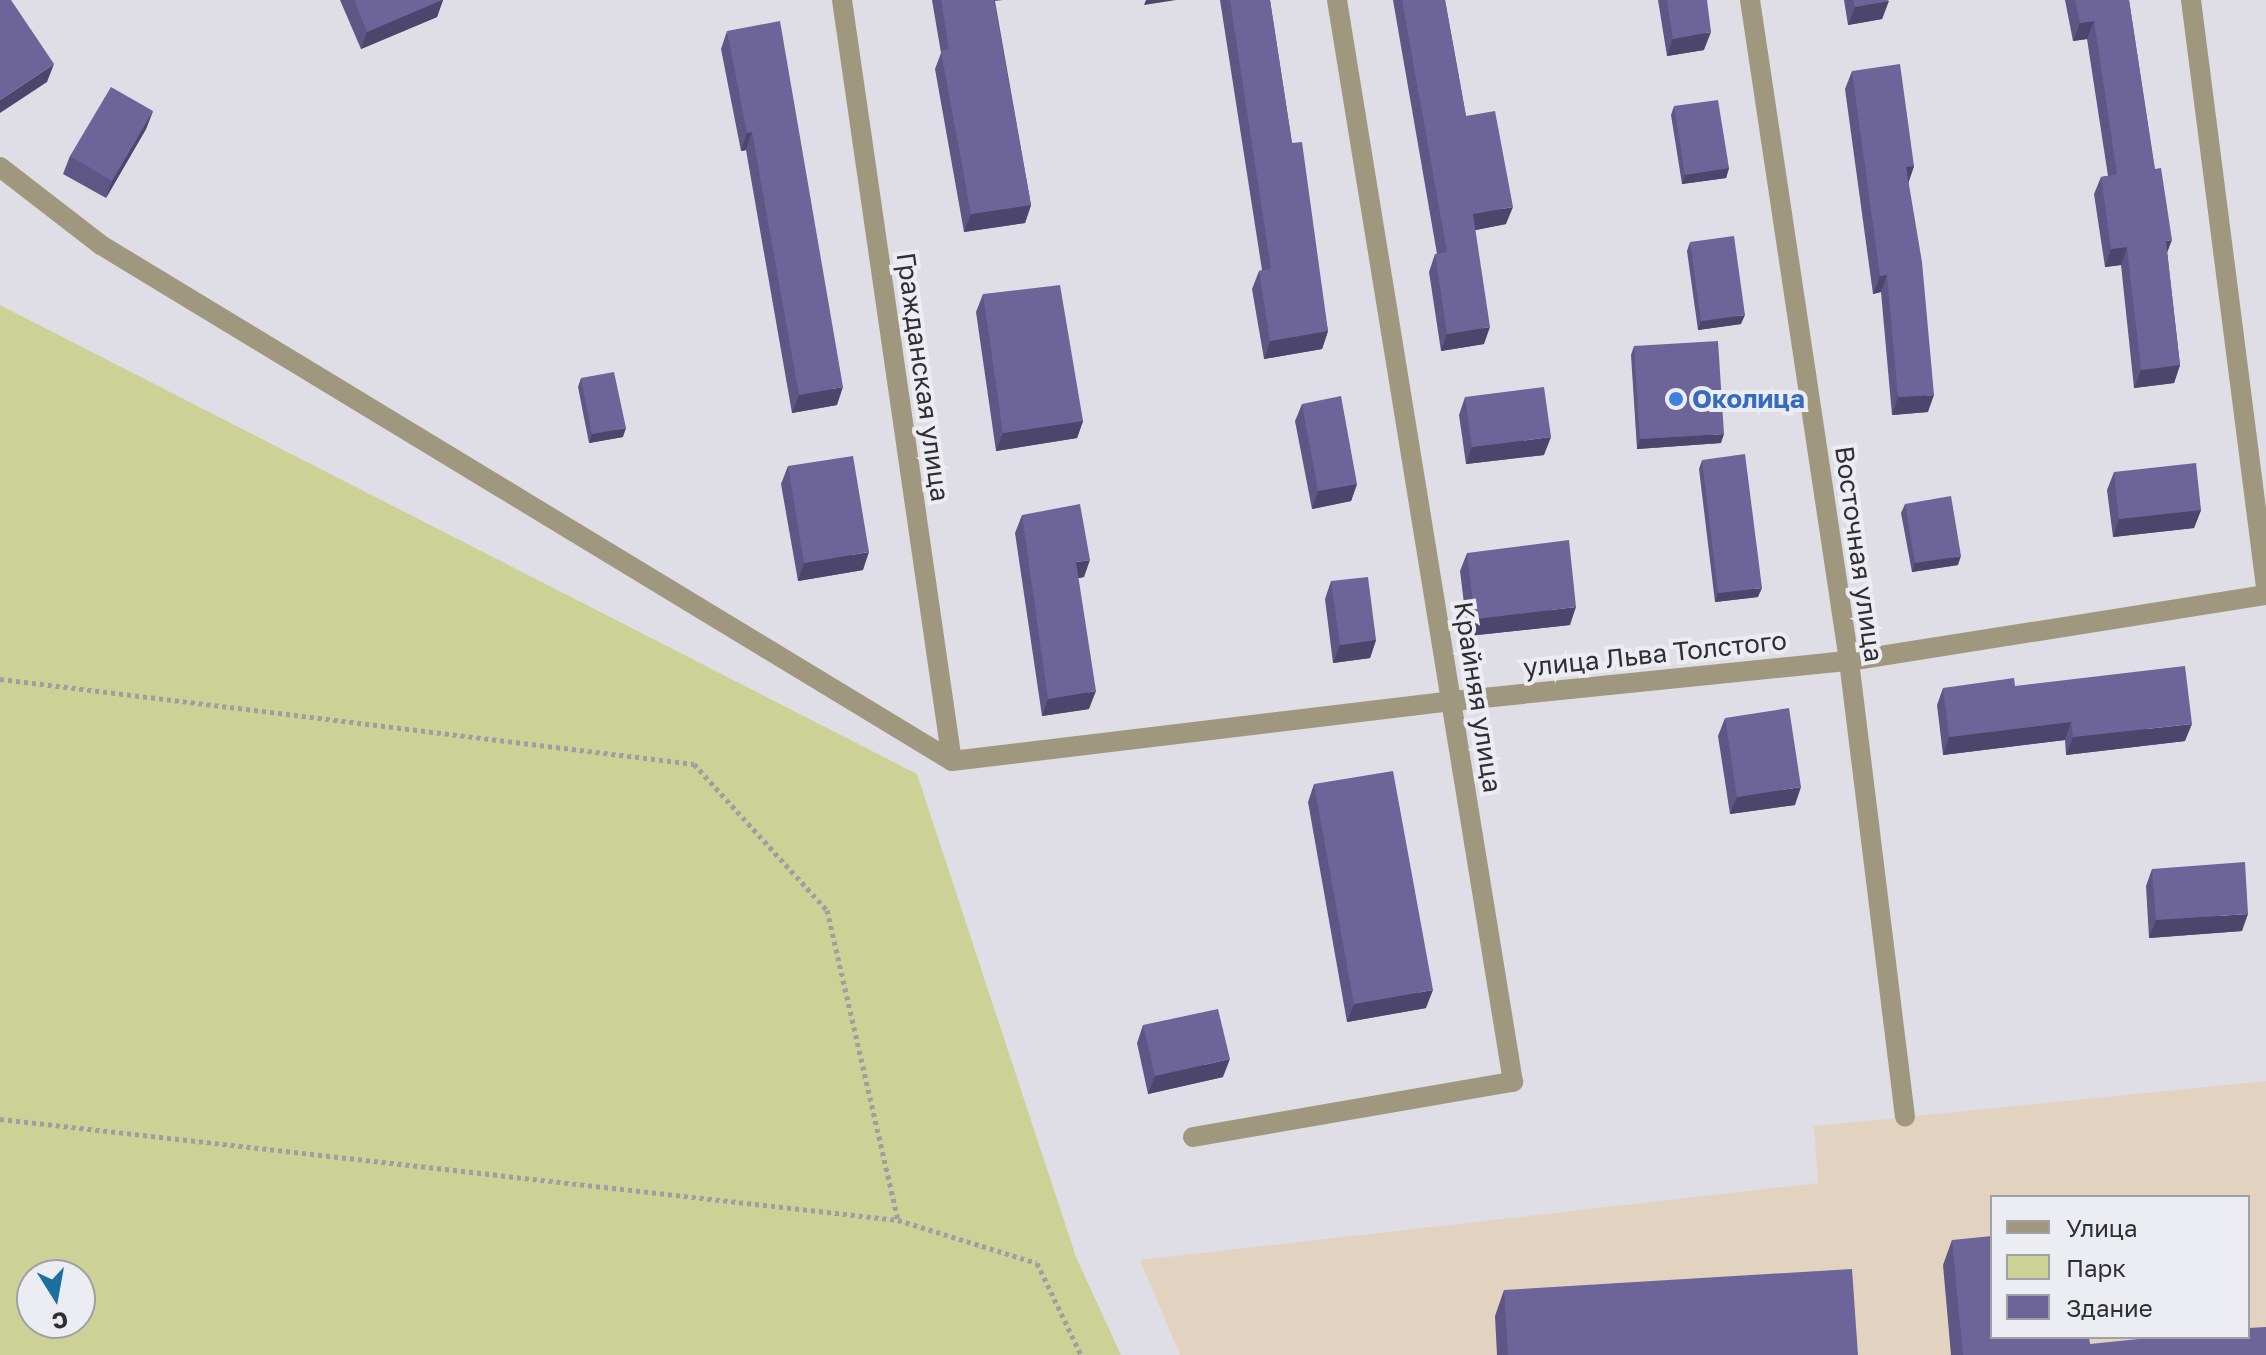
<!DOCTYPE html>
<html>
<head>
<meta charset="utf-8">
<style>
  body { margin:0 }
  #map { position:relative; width:2266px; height:1355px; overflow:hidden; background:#dfdee6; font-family:"Golos Text",sans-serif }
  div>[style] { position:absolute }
  .industrial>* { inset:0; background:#e2d3c1 }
  .green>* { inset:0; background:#ccd296 }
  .path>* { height:5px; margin-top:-2.5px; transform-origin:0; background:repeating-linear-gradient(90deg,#9e9ea4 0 4px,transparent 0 8px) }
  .minor>* { height:20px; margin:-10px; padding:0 10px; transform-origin:10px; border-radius:10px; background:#a0987e }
  .wall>* { inset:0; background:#5e5684 }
  .shaded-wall>* { inset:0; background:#4c466c }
  .building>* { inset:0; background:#6d649a }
  .dots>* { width:22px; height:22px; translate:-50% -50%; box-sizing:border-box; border:4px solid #ececf3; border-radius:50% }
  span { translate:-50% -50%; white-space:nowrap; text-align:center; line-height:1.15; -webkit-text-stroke:8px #ececf3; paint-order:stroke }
  .street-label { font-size:26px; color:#2f2f32 }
  .shop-label { font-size:26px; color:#366cbe; font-weight:700 }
  .left { translate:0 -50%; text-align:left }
  .legend { position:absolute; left:1990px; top:1195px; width:260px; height:144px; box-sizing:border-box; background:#ececf3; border:2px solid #a0a0a6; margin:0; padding:10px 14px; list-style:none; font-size:24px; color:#2f2f32 }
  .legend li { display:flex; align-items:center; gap:16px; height:40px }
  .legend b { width:40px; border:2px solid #a0a0a6 }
  .north { position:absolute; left:16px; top:1259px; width:80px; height:80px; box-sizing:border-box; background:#ececf3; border:2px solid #a0a0a6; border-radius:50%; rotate:169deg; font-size:22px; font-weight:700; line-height:32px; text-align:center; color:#2f2f32 }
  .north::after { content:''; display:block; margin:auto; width:28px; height:36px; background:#1c70a1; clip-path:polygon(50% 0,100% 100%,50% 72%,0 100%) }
</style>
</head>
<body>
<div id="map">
  <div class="industrial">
    <i style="clip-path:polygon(evenodd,2266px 1081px,2266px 1355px,1180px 1355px,1140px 1260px,1818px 1183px,1814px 1126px,2266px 1081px,1992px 1197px,2248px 1197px,2248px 1337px,1992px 1337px,1992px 1197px)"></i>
  </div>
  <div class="green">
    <i style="clip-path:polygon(evenodd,0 305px,917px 774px,1076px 1257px,1121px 1355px,0 1355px,0 305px,32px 1275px,80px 1275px,80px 1323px,32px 1323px,32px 1275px)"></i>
  </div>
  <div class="path">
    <i style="left:0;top:679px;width:699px;rotate:6.98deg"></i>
    <i style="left:694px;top:764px;width:197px;rotate:47.7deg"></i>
    <i style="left:827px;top:910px;width:318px;rotate:77.1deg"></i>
    <i style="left:0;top:1119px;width:904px;rotate:6.42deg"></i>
    <i style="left:898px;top:1220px;width:145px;rotate:17.2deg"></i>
    <i style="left:1037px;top:1263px;width:102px;rotate:64.4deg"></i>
  </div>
  <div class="minor">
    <i style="left:842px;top:0;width:769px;rotate:81.78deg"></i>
    <i style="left:1750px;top:0;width:668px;rotate:81.48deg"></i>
    <i style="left:1849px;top:661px;width:459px;rotate:83deg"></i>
    <i style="left:2191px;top:0;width:592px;rotate:82.72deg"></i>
    <i style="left:0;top:167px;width:128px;rotate:37.7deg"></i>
    <i style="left:101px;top:245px;width:995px;rotate:31.23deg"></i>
    <i style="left:952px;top:761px;width:505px;rotate:-6.83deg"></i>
    <i style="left:1453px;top:701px;width:398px;rotate:-5.8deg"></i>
    <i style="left:1849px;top:661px;width:422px;rotate:-9deg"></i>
    <i style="left:1193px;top:1137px;width:325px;rotate:-9.8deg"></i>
    <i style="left:1513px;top:1082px;width:1096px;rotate:-99.24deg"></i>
  </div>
  <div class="wall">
    <i style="clip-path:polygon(340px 0,443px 0,437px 17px,361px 49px)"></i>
    <i style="clip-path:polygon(932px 0,1003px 0,995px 1px,1031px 205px,1025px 223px,964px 232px,935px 69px,941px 53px)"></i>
    <i style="clip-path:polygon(1220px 0,1270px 0,1292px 143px,1328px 331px,1322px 349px,1264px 359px,1252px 289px,1259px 271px,1262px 270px)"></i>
    <i style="clip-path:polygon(1393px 0,1445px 0,1466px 116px,1506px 224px,1475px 230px,1484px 344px,1441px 351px,1429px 272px,1435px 254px,1437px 254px)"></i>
    <i style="clip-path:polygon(1658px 0,1707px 0,1704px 50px,1667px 56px)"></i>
    <i style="clip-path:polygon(1844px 0,1888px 0,1882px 19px,1848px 25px)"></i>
    <i style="clip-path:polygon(2065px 0,2129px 0,2167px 252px,2180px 365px,2174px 383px,2134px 388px,2121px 265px,2105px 267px,2094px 194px,2101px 177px,2108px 176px,2087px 39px,2073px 41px)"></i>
    <i style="clip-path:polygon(727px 31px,837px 405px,792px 413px,746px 150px,741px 151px,721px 49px)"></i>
    <i style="clip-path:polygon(1852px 71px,1914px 166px,1908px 183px,1928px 412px,1892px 415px,1881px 292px,1873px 294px,1845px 89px)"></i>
    <i style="clip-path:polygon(1674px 106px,1729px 168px,1726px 178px,1682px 184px,1671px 115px)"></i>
    <i style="clip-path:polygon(153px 111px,146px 129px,106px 198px,63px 174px,70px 156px)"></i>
    <i style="clip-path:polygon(1690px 242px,1741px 324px,1698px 330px,1687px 251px)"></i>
    <i style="clip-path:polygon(983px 294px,1083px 421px,1077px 438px,996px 451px,976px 312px)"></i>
    <i style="clip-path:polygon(1634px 346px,1721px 443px,1637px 449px,1631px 355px)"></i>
    <i style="clip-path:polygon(581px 378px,623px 437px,589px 443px,578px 387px)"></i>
    <i style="clip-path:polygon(1465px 397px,1544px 455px,1466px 464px,1459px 415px)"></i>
    <i style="clip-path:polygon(1302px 404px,1357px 484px,1351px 501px,1312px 509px,1295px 421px)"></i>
    <i style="clip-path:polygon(1702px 460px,1758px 597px,1715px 602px,1699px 469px)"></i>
    <i style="clip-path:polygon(788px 466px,863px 570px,798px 581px,781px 484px)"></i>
    <i style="clip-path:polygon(2114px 472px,2201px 510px,2194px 528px,2113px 537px,2107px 490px)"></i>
    <i style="clip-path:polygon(1905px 504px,1958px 565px,1912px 572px,1901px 513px)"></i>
    <i style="clip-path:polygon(1022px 515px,1084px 577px,1078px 578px,1089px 709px,1042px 716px,1015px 533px)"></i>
    <i style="clip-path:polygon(1467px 553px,1570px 625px,1468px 636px,1460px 571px)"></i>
    <i style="clip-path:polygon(1331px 581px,1376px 640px,1370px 658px,1333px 663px,1325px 599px)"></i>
    <i style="clip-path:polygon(2015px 686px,2185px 741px,2066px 755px,2065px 740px,1943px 755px,1937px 705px,1943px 688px)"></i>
    <i style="clip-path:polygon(1725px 718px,1795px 805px,1730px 814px,1718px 736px)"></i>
    <i style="clip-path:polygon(1314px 784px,1426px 1008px,1347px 1022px,1308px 802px)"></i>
    <i style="clip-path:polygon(2152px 869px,2242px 931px,2149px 938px,2146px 886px)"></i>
    <i style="clip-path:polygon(1143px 1025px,1223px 1077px,1148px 1094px,1137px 1043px)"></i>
    <i style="clip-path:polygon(1952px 1240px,2090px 1344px,2266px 1355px,1951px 1355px,1943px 1265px)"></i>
    <i style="clip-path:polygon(1504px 1290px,1858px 1355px,1497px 1355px,1495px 1316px)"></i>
  </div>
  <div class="shaded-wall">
    <i style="clip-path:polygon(442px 0,443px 0,437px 17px,361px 49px,367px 32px)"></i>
    <i style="clip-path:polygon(1146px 0,1176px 0,1144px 5px)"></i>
    <i style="clip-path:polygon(1889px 1px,1882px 19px,1848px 25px,1855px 7px)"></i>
    <i style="clip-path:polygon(2094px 21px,2087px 39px,2073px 41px,2080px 23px)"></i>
    <i style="clip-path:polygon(1711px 32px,1704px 50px,1667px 56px,1673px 39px)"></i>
    <i style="clip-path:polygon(54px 64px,47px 82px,0 113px,0 100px)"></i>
    <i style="clip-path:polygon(153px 111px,146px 129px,106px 198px,112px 181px)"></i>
    <i style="clip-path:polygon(752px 132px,746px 150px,741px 151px,747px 133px)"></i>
    <i style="clip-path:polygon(1914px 166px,1908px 184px,1906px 167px)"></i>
    <i style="clip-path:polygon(1729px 168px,1726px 178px,1682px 184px,1685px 175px)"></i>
    <i style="clip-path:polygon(1031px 205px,1025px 223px,964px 232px,971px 214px)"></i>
    <i style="clip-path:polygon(1513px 207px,1506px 224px,1466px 232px,1473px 214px)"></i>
    <i style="clip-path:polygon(2172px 240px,2165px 258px,2166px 241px)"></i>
    <i style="clip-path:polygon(2127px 247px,2121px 265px,2105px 267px,2111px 249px)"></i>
    <i style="clip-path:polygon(1887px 275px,1881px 292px,1873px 294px,1880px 276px)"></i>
    <i style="clip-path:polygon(1745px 315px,1741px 324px,1698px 330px,1701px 321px)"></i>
    <i style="clip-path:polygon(1490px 327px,1484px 344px,1441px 351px,1447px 334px)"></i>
    <i style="clip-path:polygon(1328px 331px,1322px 349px,1264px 359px,1270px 341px)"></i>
    <i style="clip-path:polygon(2180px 365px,2174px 383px,2134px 388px,2141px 370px)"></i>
    <i style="clip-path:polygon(843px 387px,837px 405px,792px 413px,799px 395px)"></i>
    <i style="clip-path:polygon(1934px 395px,1928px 412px,1892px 415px,1898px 397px)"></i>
    <i style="clip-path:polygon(1083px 421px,1077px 438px,996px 451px,1003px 433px)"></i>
    <i style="clip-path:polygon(626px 428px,623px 437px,589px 443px,592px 434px)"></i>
    <i style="clip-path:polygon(1724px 434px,1721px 443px,1637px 449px,1640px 439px)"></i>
    <i style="clip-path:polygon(1551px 437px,1544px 455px,1466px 464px,1472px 447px)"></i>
    <i style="clip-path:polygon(1357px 484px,1351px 501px,1312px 509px,1318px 491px)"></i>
    <i style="clip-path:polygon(2201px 510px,2194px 528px,2113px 537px,2119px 519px)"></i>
    <i style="clip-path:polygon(869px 552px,863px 570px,798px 581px,804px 563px)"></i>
    <i style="clip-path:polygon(1961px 556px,1958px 565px,1912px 572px,1915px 563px)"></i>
    <i style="clip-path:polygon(1090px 560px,1084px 577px,1069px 580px,1076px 562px)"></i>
    <i style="clip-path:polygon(1762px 588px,1758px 597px,1715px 602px,1718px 593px)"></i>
    <i style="clip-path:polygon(1576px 607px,1570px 625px,1468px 636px,1475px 619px)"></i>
    <i style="clip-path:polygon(1376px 640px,1370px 658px,1333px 663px,1340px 645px)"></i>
    <i style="clip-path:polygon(1096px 691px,1089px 709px,1042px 716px,1048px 699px)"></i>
    <i style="clip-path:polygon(2071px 722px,2065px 740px,1943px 755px,1949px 737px)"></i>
    <i style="clip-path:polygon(2192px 724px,2185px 741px,2066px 755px,2073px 737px)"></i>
    <i style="clip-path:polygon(1801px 787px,1795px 805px,1730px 814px,1737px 797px)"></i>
    <i style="clip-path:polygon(2248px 914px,2242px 931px,2149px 938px,2156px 920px)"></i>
    <i style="clip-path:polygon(1433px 990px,1426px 1008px,1347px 1022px,1354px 1004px)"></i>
    <i style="clip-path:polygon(1230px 1059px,1223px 1077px,1148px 1094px,1155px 1076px)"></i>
  </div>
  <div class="building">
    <i style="clip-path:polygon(0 0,11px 0,54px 64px,0 100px)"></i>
    <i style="clip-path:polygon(354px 0,442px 0,367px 32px)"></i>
    <i style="clip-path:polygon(941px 0,994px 0,1031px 205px,971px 214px,941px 51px,949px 49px)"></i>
    <i style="clip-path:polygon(1230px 0,1270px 0,1292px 143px,1302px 142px,1328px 331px,1270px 341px,1259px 271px,1271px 269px)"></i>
    <i style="clip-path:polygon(1402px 0,1445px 0,1466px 116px,1495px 111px,1513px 207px,1473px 214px,1490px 327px,1447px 334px,1435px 254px,1447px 252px)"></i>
    <i style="clip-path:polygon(1667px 0,1707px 0,1711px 32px,1673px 39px)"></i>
    <i style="clip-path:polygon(1853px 0,1888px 0,1889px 1px,1855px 7px)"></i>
    <i style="clip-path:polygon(2075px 0,2129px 0,2155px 169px,2161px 168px,2172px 240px,2166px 241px,2180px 365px,2141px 370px,2127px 247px,2111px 249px,2101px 177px,2117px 174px,2094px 21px,2080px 23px)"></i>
    <i style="clip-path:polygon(780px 21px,843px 387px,799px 395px,752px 132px,747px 133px,727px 31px)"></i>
    <i style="clip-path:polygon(1900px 64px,1914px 166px,1906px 167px,1922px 262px,1934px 395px,1898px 397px,1887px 275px,1880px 276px,1852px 71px)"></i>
    <i style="clip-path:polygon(111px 87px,153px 111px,112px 181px,70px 156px)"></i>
    <i style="clip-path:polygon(1718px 100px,1729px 168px,1685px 175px,1674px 106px)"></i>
    <i style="clip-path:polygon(1734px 236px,1745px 315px,1701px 321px,1690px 242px)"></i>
    <i style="clip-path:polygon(1060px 285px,1083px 421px,1003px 433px,983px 294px)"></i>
    <i style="clip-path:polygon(1718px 341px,1724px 434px,1640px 439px,1634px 346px)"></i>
    <i style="clip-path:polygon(614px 372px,626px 428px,592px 434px,581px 378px)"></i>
    <i style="clip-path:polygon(1544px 387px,1551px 437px,1472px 447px,1465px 397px)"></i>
    <i style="clip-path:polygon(1341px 396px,1357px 484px,1318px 491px,1302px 404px)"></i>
    <i style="clip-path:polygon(1745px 454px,1762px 588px,1718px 593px,1702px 460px)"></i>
    <i style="clip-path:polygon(853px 456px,869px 552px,804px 563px,788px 466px)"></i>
    <i style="clip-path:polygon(2196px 463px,2201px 510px,2119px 519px,2114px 472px)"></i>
    <i style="clip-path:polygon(1951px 496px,1961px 556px,1915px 563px,1905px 504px)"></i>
    <i style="clip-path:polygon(1080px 504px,1090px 560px,1076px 562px,1096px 691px,1048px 699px,1022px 515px)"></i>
    <i style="clip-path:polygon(1569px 540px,1576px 607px,1475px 619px,1467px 553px)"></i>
    <i style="clip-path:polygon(1368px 577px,1376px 640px,1340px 645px,1331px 581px)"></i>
    <i style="clip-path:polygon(2185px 666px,2192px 724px,2073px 737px,2071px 722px,1949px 737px,1943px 688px,2014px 678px,2015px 686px)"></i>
    <i style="clip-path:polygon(1789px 708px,1801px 787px,1737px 797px,1725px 718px)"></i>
    <i style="clip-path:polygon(1393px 771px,1433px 990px,1354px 1004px,1314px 784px)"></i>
    <i style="clip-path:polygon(2245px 862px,2248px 914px,2156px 920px,2152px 869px)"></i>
    <i style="clip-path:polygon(1218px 1009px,1230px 1059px,1155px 1076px,1143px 1025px)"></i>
    <i style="clip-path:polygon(1992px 1236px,1992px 1337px,2089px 1337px,2090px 1344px,2158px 1337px,2248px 1337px,2248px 1328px,2266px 1327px,2266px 1355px,1963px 1355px,1952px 1240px)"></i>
    <i style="clip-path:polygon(1852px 1269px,1858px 1355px,1508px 1355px,1504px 1290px)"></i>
  </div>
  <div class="dots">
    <i style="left:1676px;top:399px;background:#3f7fe0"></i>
  </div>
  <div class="street-label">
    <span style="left:923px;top:377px;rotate:82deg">Гражданская улица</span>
    <span style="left:1859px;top:554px;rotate:82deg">Восточная улица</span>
    <span style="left:1655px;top:654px;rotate:-6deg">улица Льва Толстого</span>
    <span style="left:1478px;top:697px;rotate:81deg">Крайняя улица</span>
  </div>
  <div class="shop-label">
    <span class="left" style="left:1692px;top:399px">Околица</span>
  </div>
  <ul class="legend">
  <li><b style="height:10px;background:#a0987e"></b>Улица</li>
  <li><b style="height:22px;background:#ccd296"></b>Парк</li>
  <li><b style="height:22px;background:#6d649a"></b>Здание</li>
  </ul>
  <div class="north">С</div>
</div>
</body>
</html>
